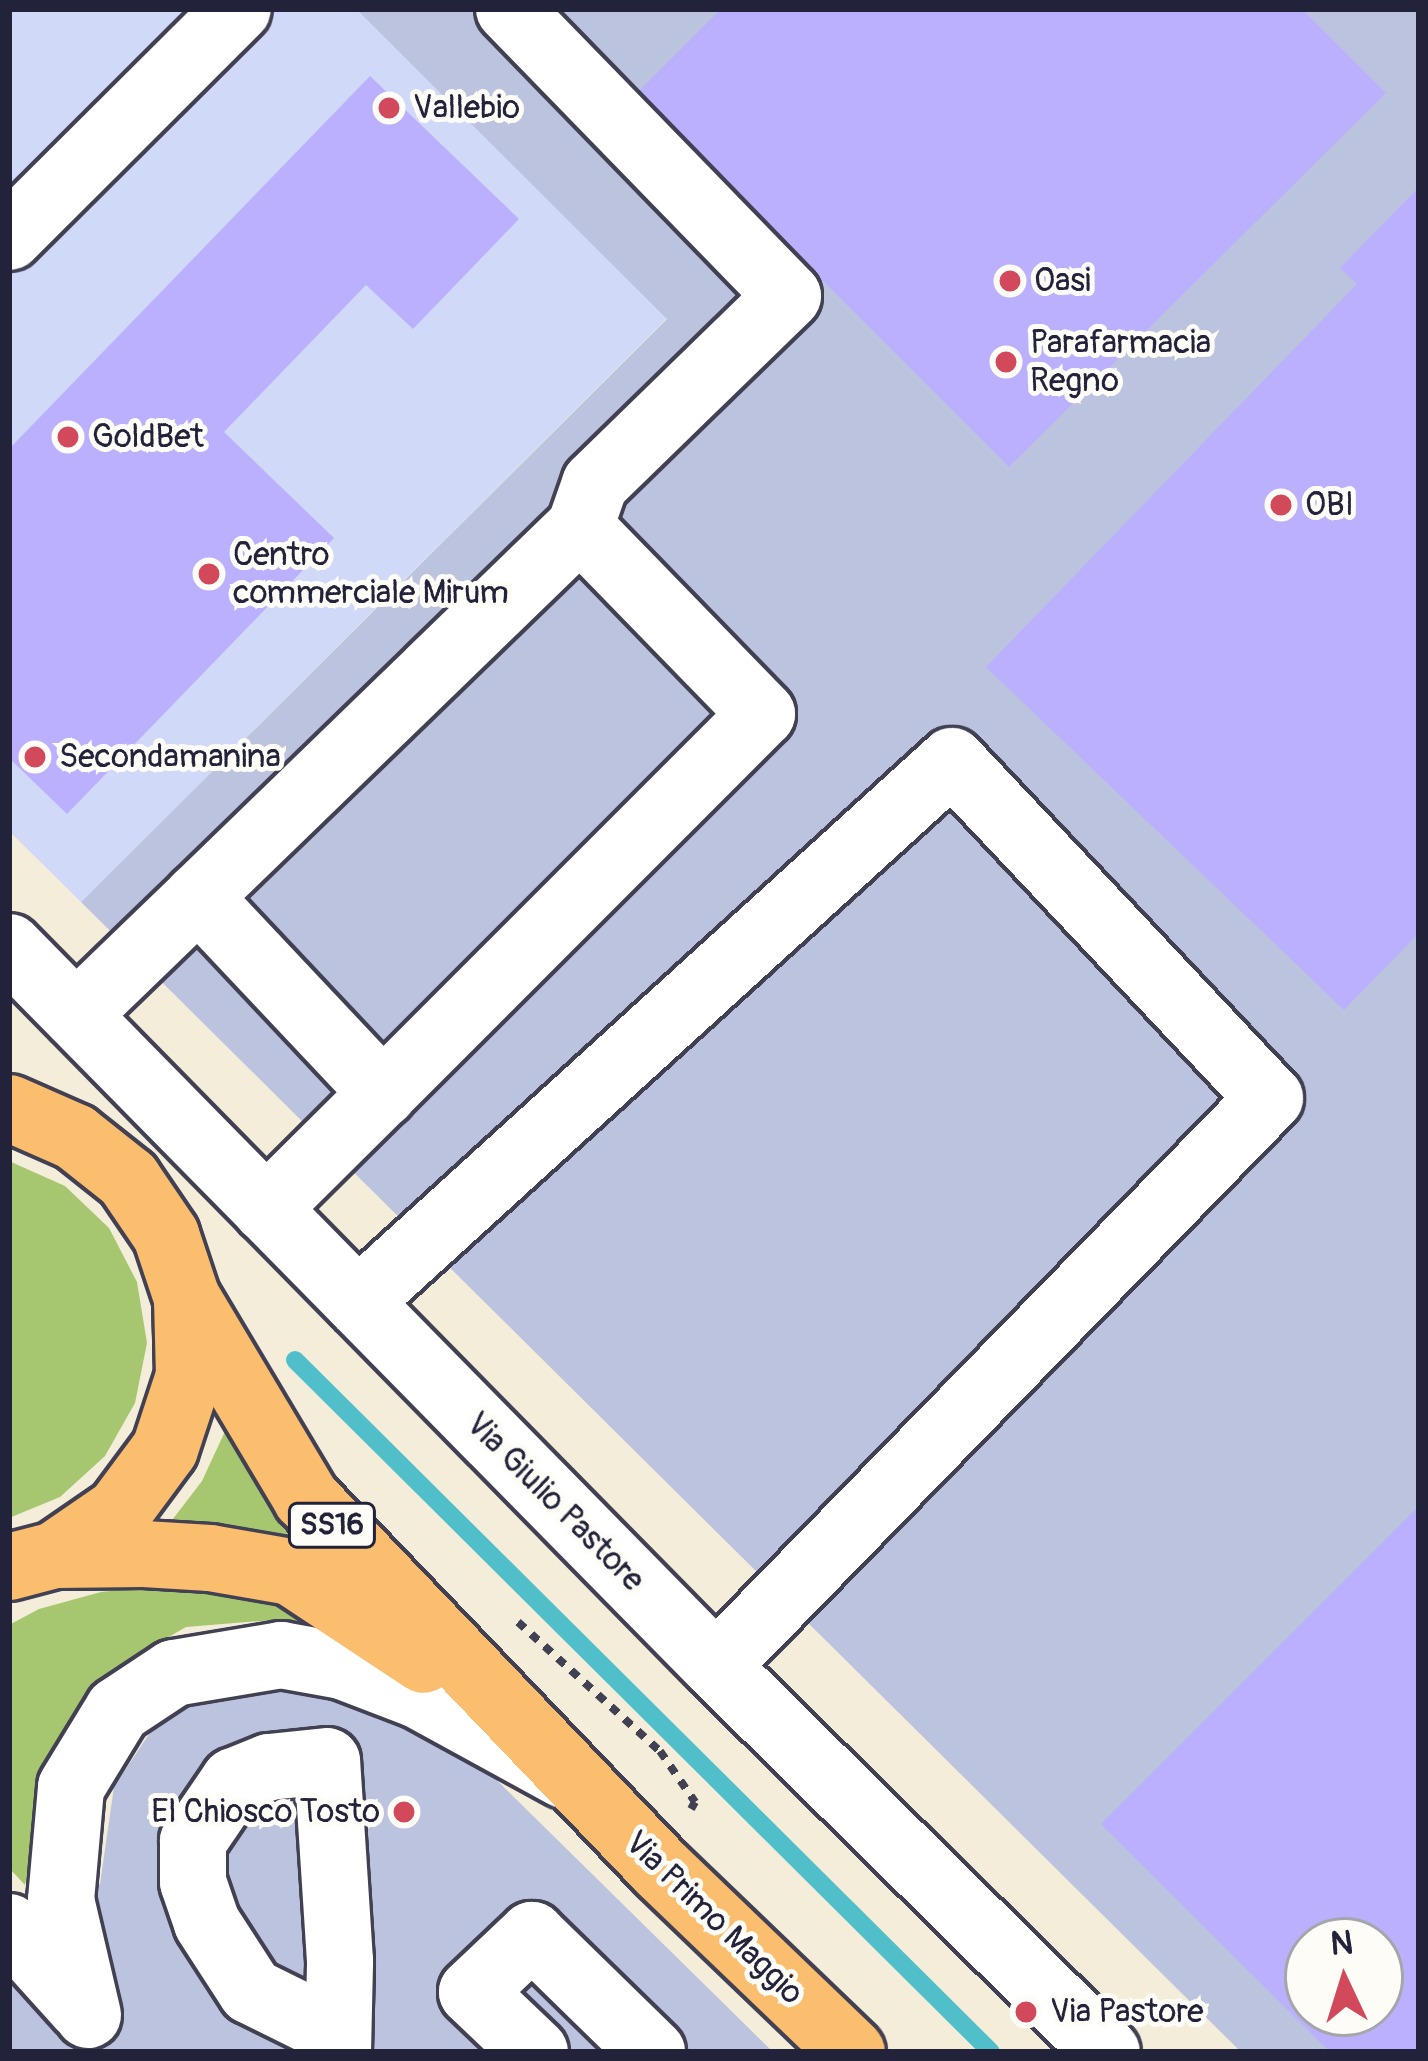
<!DOCTYPE html>
<html>
<head>
<meta charset="utf-8">
<style>
  body { margin:0 }
  #map { position:relative; width:1428px; height:2061px; overflow:hidden; background:#f4edd9; font-family:Pangolin,sans-serif }
  div>[style] { position:absolute }
  .built>* { inset:0; background:#d1d9f9 }
  .industrial>* { inset:0; background:#bbc3de }
  .green>* { inset:0; background:#a6c770 }
  .stream>* { height:18px; margin:-9px; padding:0 9px; transform-origin:9px; border-radius:9px; background:#51bfca }
  .building>* { inset:0; background:#bbb0fd }
  .path>* { height:8px; margin-top:-4px; transform-origin:0; background:repeating-linear-gradient(90deg,#424053 0 9px,transparent 0 18px) }
  .roads { filter:drop-shadow(3px 0 #424053) drop-shadow(-3px 0 #424053) drop-shadow(0 3px #424053) drop-shadow(0 -3px #424053) }
  .minor>* { height:66px; margin:-33px; padding:0 33px; transform-origin:33px; border-radius:33px; background:#fff }
  .major>* { height:66px; margin:-33px; padding:0 33px; transform-origin:33px; border-radius:33px; background:#fbbd6e }
  .dots>* { width:33px; height:33px; translate:-50% -50%; box-sizing:border-box; border:6px solid #fdfcf7; border-radius:50% }
  span { translate:-50% -50%; white-space:nowrap; text-align:center; line-height:1.15; -webkit-text-stroke:10px #fdfcf7; paint-order:stroke }
  .shield-label span { padding:3px 9px; background:#fdfcf7; border:3px solid; border-radius:9px; -webkit-text-stroke-width:0 }
  .shield-label { font-size:30px; color:#22223b; font-weight:700 }
  .poi-label { font-size:33px; color:#22223b }
  .left { translate:0 -50%; text-align:left }
  .right { translate:-100% -50%; text-align:right }
  .street-label { font-size:33px; color:#22223b }
  .frame { position:absolute; inset:0; border:12px solid #22223b; pointer-events:none }
  .north { position:absolute; left:1284px; top:1917px; width:120px; height:120px; box-sizing:border-box; background:#fdfcf7; border:3px solid #a5a5ac; border-radius:50%; rotate:356deg; font-size:33px; font-weight:700; line-height:48px; text-align:center; color:#22223b }
  .north::after { content:''; display:block; margin:auto; width:42px; height:54px; background:#d1495b; clip-path:polygon(50% 0,100% 100%,50% 72%,0 100%) }
</style>
</head>
<body>
<div id="map">
  <div class="built">
    <i style="clip-path:polygon(9px 9px,356px 9px,667px 318px,81px 902px,9px 831px)"></i>
  </div>
  <div class="industrial">
    <i style="clip-path:polygon(evenodd,356px 9px,1419px 9px,1419px 2052px,1241px 2052px,81px 902px,667px 319px,356px 9px,1308px 1941px,1380px 1941px,1380px 2013px,1308px 2013px,1308px 1941px)"></i>
    <i style="clip-path:polygon(249px 1677px,353px 1693px,457px 1741px,773px 2052px,9px 2052px,9px 1920px,100px 1884px,114px 1787px,159px 1719px)"></i>
  </div>
  <div class="green">
    <i style="clip-path:polygon(9px 1161px,65px 1186px,109px 1228px,137px 1282px,147px 1343px,135px 1403px,105px 1456px,60px 1497px,9px 1518px)"></i>
    <i style="clip-path:polygon(227px 1427px,333px 1557px,163px 1532px,202px 1481px)"></i>
    <i style="clip-path:polygon(189px 1582px,298px 1601px,327px 1626px,273px 1620px,186px 1627px,113px 1669px,85px 1698px,61px 1736px,43px 1779px,25px 1885px,9px 1868px,9px 1625px,39px 1609px,101px 1592px)"></i>
  </div>
  <div class="stream">
    <i style="left:295px;top:1360px;width:981px;rotate:44.83deg"></i>
  </div>
  <div class="building">
    <i style="clip-path:polygon(721px 9px,1302px 9px,1386px 93px,1009px 467px,636px 94px)"></i>
    <i style="clip-path:polygon(370px 76px,519px 219px,413px 329px,366px 285px,224px 432px,334px 538px,67px 814px,9px 758px,9px 449px)"></i>
    <i style="clip-path:polygon(1419px 187px,1419px 933px,1344px 1010px,986px 667px,1357px 284px,1340px 268px)"></i>
    <i style="clip-path:polygon(evenodd,1419px 1506px,1419px 2052px,1330px 2052px,1101px 1824px,1419px 1506px,1308px 1941px,1380px 1941px,1380px 2013px,1308px 2013px,1308px 1941px)"></i>
  </div>
  <div class="path">
    <i style="left:518px;top:1622px;width:192px;rotate:42.3deg"></i>
    <i style="left:660px;top:1751px;width:62px;rotate:55.5deg"></i>
    <i style="left:695px;top:1802px;width:8px;rotate:120deg"></i>
  </div>
  <div class="roads">
    <div class="minor">
      <i style="left:509px;top:9px;width:400px;rotate:45.8deg"></i>
      <i style="left:788px;top:296px;width:269px;rotate:135.8deg"></i>
      <i style="left:595px;top:484px;width:46px;rotate:109.2deg"></i>
      <i style="left:9px;top:237px;width:323px;rotate:-44.9deg"></i>
      <i style="left:9px;top:947px;width:1008px;rotate:45.48deg"></i>
      <i style="left:716px;top:1666px;width:549px;rotate:44.63deg"></i>
      <i style="left:76px;top:1015px;width:170px;rotate:-44deg"></i>
      <i style="left:266px;top:1209px;width:165px;rotate:-44.8deg"></i>
      <i style="left:383px;top:1093px;width:536px;rotate:-45deg"></i>
      <i style="left:762px;top:714px;width:261px;rotate:-134.2deg"></i>
      <i style="left:580px;top:527px;width:532px;rotate:135.91deg"></i>
      <i style="left:198px;top:897px;width:270px;rotate:46.7deg"></i>
      <i style="left:358px;top:1302px;width:803px;rotate:-42.33deg"></i>
      <i style="left:952px;top:761px;width:463px;rotate:46.7deg"></i>
      <i style="left:1270px;top:1098px;width:793px;rotate:134.29deg"></i>
      <i style="left:9px;top:1927px;width:109px;rotate:48deg"></i>
      <i style="left:88px;top:2015px;width:118px;rotate:-103.2deg"></i>
      <i style="left:61px;top:1900px;width:113px;rotate:-84.9deg"></i>
      <i style="left:71px;top:1787px;width:90px;rotate:-58.6deg"></i>
      <i style="left:118px;top:1710px;width:67px;rotate:-33.5deg"></i>
      <i style="left:174px;top:1673px;width:109px;rotate:-9.5deg"></i>
      <i style="left:281px;top:1655px;width:62px;rotate:10.2deg"></i>
      <i style="left:342px;top:1666px;width:81px;rotate:20.9deg"></i>
      <i style="left:418px;top:1695px;width:166px;rotate:28.7deg"></i>
      <i style="left:338px;top:2052px;width:91px;rotate:-88.7deg"></i>
      <i style="left:340px;top:1961px;width:200px;rotate:-93.7deg"></i>
      <i style="left:327px;top:1761px;width:58px;rotate:174.1deg"></i>
      <i style="left:269px;top:1767px;width:38px;rotate:158deg"></i>
      <i style="left:234px;top:1781px;width:73px;rotate:124.3deg"></i>
      <i style="left:193px;top:1841px;width:41px;rotate:90deg"></i>
      <i style="left:193px;top:1882px;width:43px;rotate:71.1deg"></i>
      <i style="left:207px;top:1923px;width:81px;rotate:57.1deg"></i>
      <i style="left:251px;top:1991px;width:97px;rotate:26.3deg"></i>
      <i style="left:535px;top:2052px;width:87px;rotate:-136.4deg"></i>
      <i style="left:472px;top:1992px;width:83px;rotate:-43.5deg"></i>
      <i style="left:532px;top:1935px;width:168px;rotate:44.3deg"></i>
    </div>
    <div class="major">
      <i style="left:9px;top:1108px;width:72px;rotate:23.7deg"></i>
      <i style="left:75px;top:1137px;width:68px;rotate:38.4deg"></i>
      <i style="left:128px;top:1179px;width:68px;rotate:55.8deg"></i>
      <i style="left:166px;top:1235px;width:66px;rotate:71.6deg"></i>
      <i style="left:187px;top:1298px;width:233px;rotate:59.2deg"></i>
      <i style="left:306px;top:1498px;width:515px;rotate:46.26deg"></i>
      <i style="left:662px;top:1870px;width:263px;rotate:43.8deg"></i>
      <i style="left:55px;top:1555px;width:78px;rotate:-34.5deg"></i>
      <i style="left:119px;top:1511px;width:77px;rotate:-53.4deg"></i>
      <i style="left:165px;top:1449px;width:77px;rotate:-71.8deg"></i>
      <i style="left:189px;top:1376px;width:78px;rotate:-91.5deg"></i>
      <i style="left:9px;top:1567px;width:48px;rotate:-14.6deg"></i>
      <i style="left:55px;top:1555px;width:89px;rotate:-0.6deg"></i>
      <i style="left:144px;top:1554px;width:66px;rotate:3.5deg"></i>
      <i style="left:210px;top:1558px;width:82px;rotate:9.8deg"></i>
      <i style="left:291px;top:1572px;width:159px;rotate:33.5deg"></i>
    </div>
  </div>
  <div class="dots">
    <i style="left:389px;top:108px;background:#d1495b"></i>
    <i style="left:1010px;top:281px;background:#d1495b"></i>
    <i style="left:1006px;top:362px;background:#d1495b"></i>
    <i style="left:68px;top:437px;background:#d1495b"></i>
    <i style="left:1281px;top:505px;background:#d1495b"></i>
    <i style="left:209px;top:574px;background:#d1495b"></i>
    <i style="left:35px;top:757px;background:#d1495b"></i>
    <i style="left:404px;top:1812px;background:#d1495b"></i>
    <i style="left:1026px;top:2012px;background:#d1495b"></i>
  </div>
  <div class="shield-label">
    <span style="left:332px;top:1525px">SS16</span>
  </div>
  <div class="poi-label">
    <span class="left" style="left:413px;top:108px">Vallebio</span>
    <span class="left" style="left:1034px;top:281px">Oasi</span>
    <span class="left" style="left:1030px;top:362px">Parafarmacia<br>Regno</span>
    <span class="left" style="left:92px;top:437px">GoldBet</span>
    <span class="left" style="left:1305px;top:505px">OBI</span>
    <span class="left" style="left:233px;top:574px">Centro<br>commerciale Mirum</span>
    <span class="left" style="left:59px;top:757px">Secondamanina</span>
    <span class="right" style="left:380px;top:1812px">El Chiosco Tosto</span>
    <span class="left" style="left:1050px;top:2012px">Via Pastore</span>
  </div>
  <div class="street-label">
    <span style="left:555px;top:1502px;rotate:45deg">Via Giulio Pastore</span>
    <span style="left:714px;top:1918px;rotate:44deg">Via Primo Maggio</span>
  </div>
  <div class="frame"></div>
  <div class="north">N</div>
</div>
</body>
</html>
